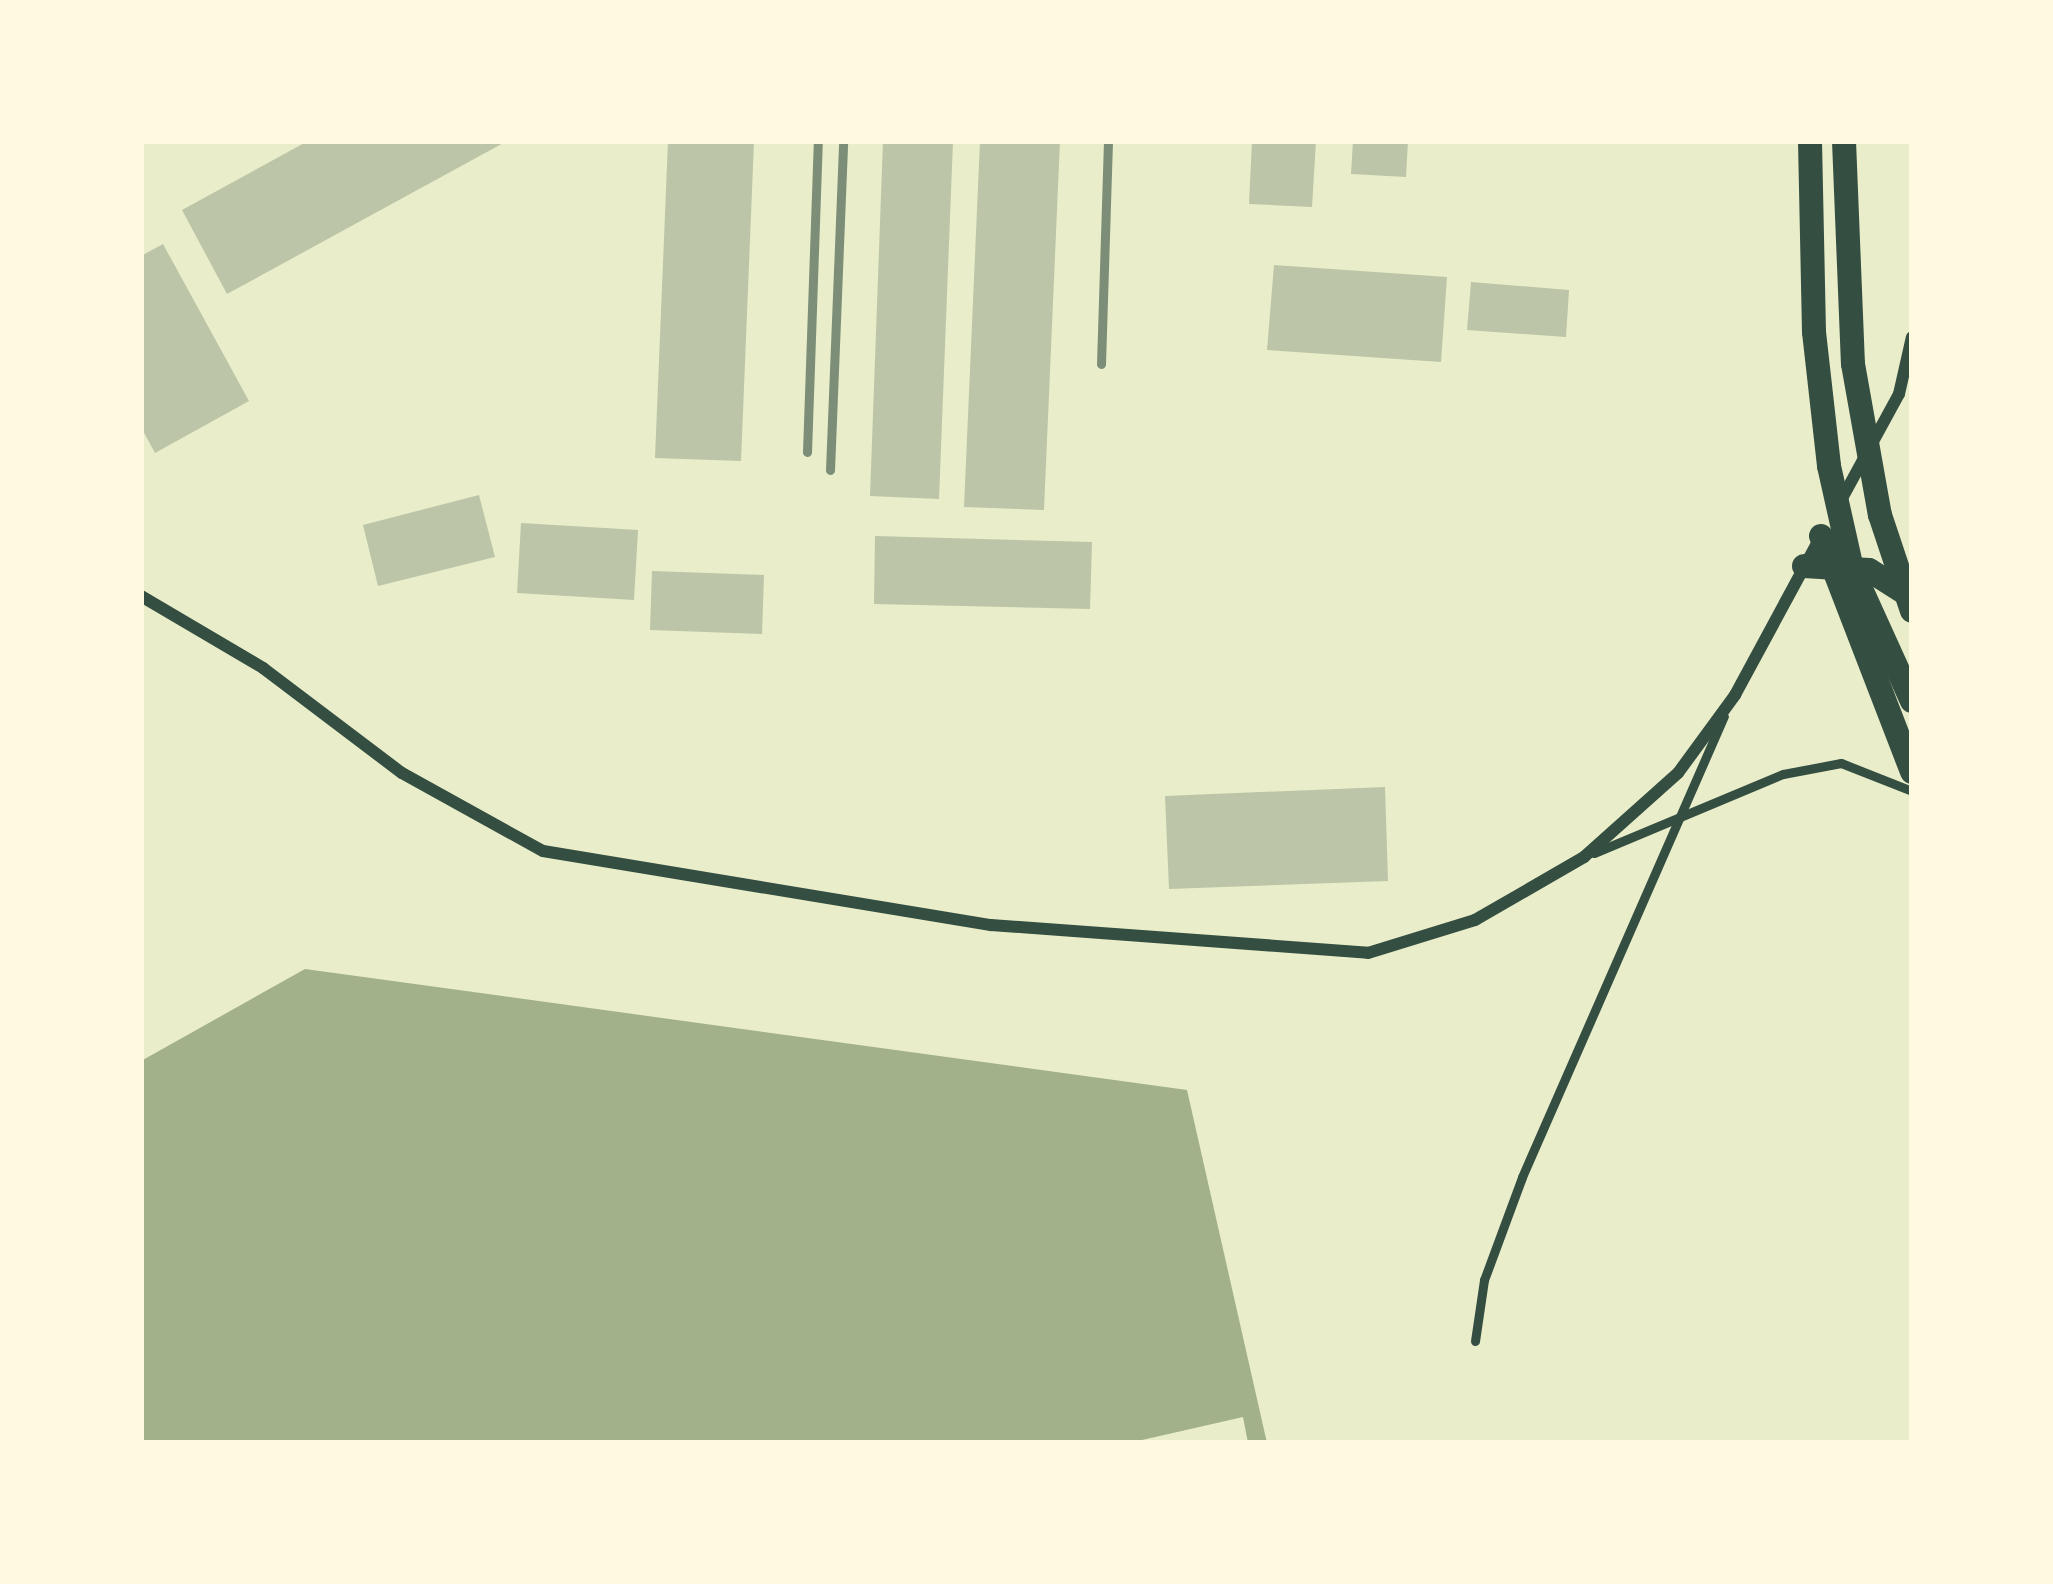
<!DOCTYPE html>
<html>
<head>
<meta charset="utf-8">
<style>
  body { margin:0 }
  #map { position:relative; width:2053px; height:1584px; overflow:hidden; background:#e9edc9; font-family:"Titillium Web",sans-serif }
  div>[style] { position:absolute }
  .water>* { inset:0; background:#a3b18a }
  .pier>* { inset:0; background:#e9edc9 }
  .building>* { inset:0; background:#bcc5a7 }
  .service>* { height:9px; margin:-4.5px; padding:0 4.5px; transform-origin:4.5px; border-radius:4.5px; background:#344e41 }
  .minor>* { height:12px; margin:-6px; padding:0 6px; transform-origin:6px; border-radius:6px; background:#344e41 }
  .secondary>* { height:24px; margin:-12px; padding:0 12px; transform-origin:12px; border-radius:12px; background:#344e41 }
  .rail>* { height:9px; margin:-4.5px; padding:0 4.5px; transform-origin:4.5px; border-radius:4.5px; background:#7c8e77 }
  span { translate:-50% -50%; white-space:nowrap; text-align:center; line-height:1.15; -webkit-text-stroke:9px #fefae0; paint-order:stroke }
  .frame { position:absolute; inset:0; border:144px solid #fefae0; pointer-events:none }
</style>
</head>
<body>
<div id="map">
  <div class="water">
    <i style="clip-path:polygon(305px 969px,1187px 1090px,1267px 1443px,141px 1443px,141px 1061px)"></i>
  </div>
  <div class="pier">
    <i style="clip-path:polygon(1243px 1417px,1248px 1443px,1129px 1443px)"></i>
  </div>
  <div class="building">
    <i style="clip-path:polygon(308px 141px,507px 141px,227px 294px,182px 210px)"></i>
    <i style="clip-path:polygon(668px 141px,754px 141px,741px 461px,655px 458px)"></i>
    <i style="clip-path:polygon(883px 141px,953px 141px,939px 499px,870px 496px)"></i>
    <i style="clip-path:polygon(980px 141px,1060px 141px,1044px 510px,964px 507px)"></i>
    <i style="clip-path:polygon(1252px 141px,1316px 141px,1312px 207px,1249px 204px)"></i>
    <i style="clip-path:polygon(1353px 141px,1408px 141px,1406px 177px,1351px 174px)"></i>
    <i style="clip-path:polygon(163px 244px,249px 401px,155px 453px,141px 427px,141px 256px)"></i>
    <i style="clip-path:polygon(1274px 265px,1447px 277px,1441px 362px,1267px 350px)"></i>
    <i style="clip-path:polygon(1471px 282px,1569px 290px,1566px 337px,1467px 330px)"></i>
    <i style="clip-path:polygon(479px 495px,495px 557px,378px 586px,363px 525px)"></i>
    <i style="clip-path:polygon(521px 523px,638px 530px,634px 600px,517px 593px)"></i>
    <i style="clip-path:polygon(875px 536px,1092px 542px,1090px 609px,874px 604px)"></i>
    <i style="clip-path:polygon(652px 571px,764px 575px,762px 634px,650px 630px)"></i>
    <i style="clip-path:polygon(1385px 787px,1388px 881px,1169px 889px,1165px 796px)"></i>
  </div>
  <div class="service">
    <i style="left:1594px;top:853px;width:205px;rotate:-22.7deg"></i>
    <i style="left:1783px;top:774px;width:59px;rotate:-10.7deg"></i>
    <i style="left:1841px;top:763px;width:76px;rotate:21.5deg"></i>
    <i style="left:1475px;top:1341px;width:62px;rotate:-81.6deg"></i>
    <i style="left:1484px;top:1280px;width:110px;rotate:-69.7deg"></i>
    <i style="left:1522px;top:1177px;width:503px;rotate:-66.34deg"></i>
  </div>
  <div class="minor">
    <i style="left:1839px;top:504px;width:125px;rotate:-61.4deg"></i>
    <i style="left:1899px;top:394px;width:58px;rotate:-77.2deg"></i>
    <i style="left:141px;top:596px;width:142px;rotate:30.5deg"></i>
    <i style="left:263px;top:668px;width:174px;rotate:37.1deg"></i>
    <i style="left:402px;top:773px;width:161px;rotate:29deg"></i>
    <i style="left:543px;top:851px;width:454px;rotate:9.4deg"></i>
    <i style="left:991px;top:925px;width:378px;rotate:4.2deg"></i>
    <i style="left:1368px;top:953px;width:112px;rotate:-17.1deg"></i>
    <i style="left:1475px;top:920px;width:126px;rotate:-30deg"></i>
    <i style="left:1584px;top:857px;width:126px;rotate:-41.8deg"></i>
    <i style="left:1678px;top:773px;width:97px;rotate:-53.8deg"></i>
    <i style="left:1735px;top:695px;width:179px;rotate:-61.6deg"></i>
  </div>
  <div class="secondary">
    <i style="left:1810px;top:141px;width:191px;rotate:88.8deg"></i>
    <i style="left:1814px;top:332px;width:135px;rotate:83.6deg"></i>
    <i style="left:1829px;top:466px;width:106px;rotate:77.4deg"></i>
    <i style="left:1852px;top:569px;width:145px;rotate:65.6deg"></i>
    <i style="left:1844px;top:141px;width:223px;rotate:87.7deg"></i>
    <i style="left:1853px;top:364px;width:153px;rotate:79.9deg"></i>
    <i style="left:1880px;top:515px;width:101px;rotate:71.6deg"></i>
    <i style="left:1821px;top:536px;width:253px;rotate:68.9deg"></i>
    <i style="left:1804px;top:566px;width:65px;rotate:3.5deg"></i>
    <i style="left:1869px;top:570px;width:49px;rotate:32.4deg"></i>
  </div>
  <div class="rail">
    <i style="left:1101px;top:364px;width:223px;rotate:-88.2deg"></i>
    <i style="left:807px;top:452px;width:311px;rotate:-88deg"></i>
    <i style="left:830px;top:470px;width:329px;rotate:-87.7deg"></i>
  </div>
  <div class="frame"></div>
</div>
</body>
</html>
